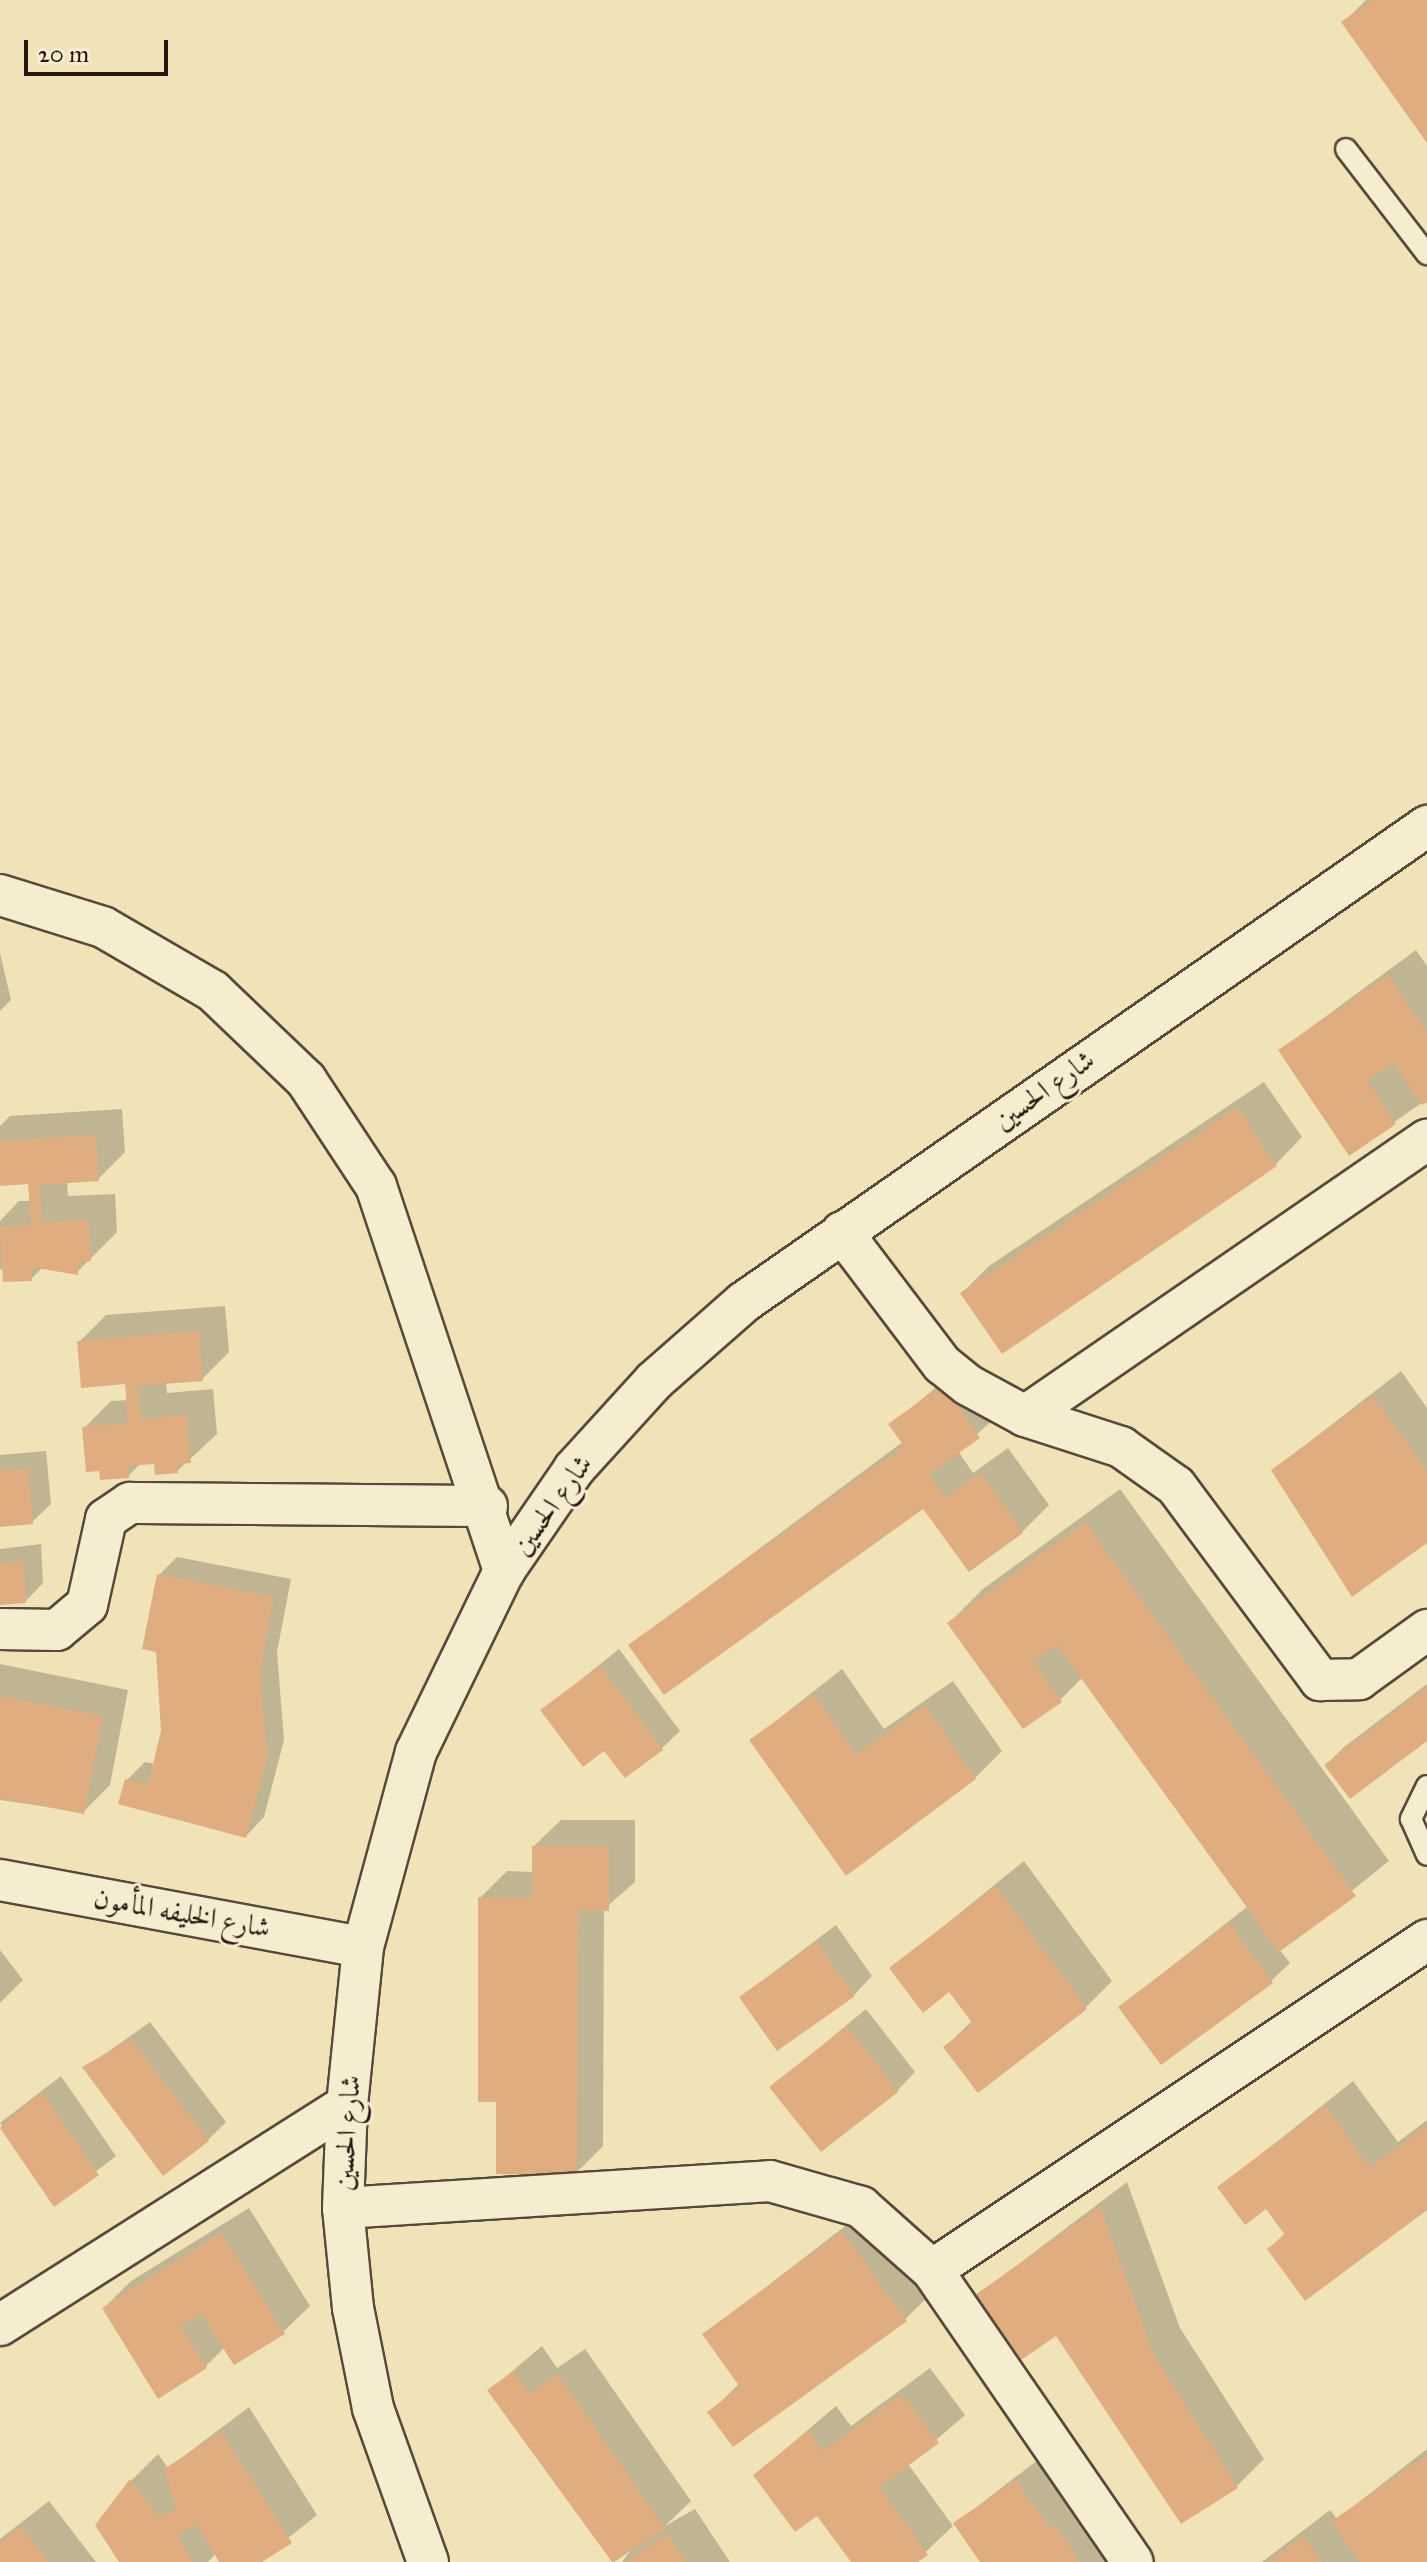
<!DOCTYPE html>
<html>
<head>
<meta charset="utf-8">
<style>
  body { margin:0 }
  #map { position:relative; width:1427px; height:2562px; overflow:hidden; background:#f0e3b7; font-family:"IM FELL Great Primer",Amiri,serif }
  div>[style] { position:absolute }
  .shadow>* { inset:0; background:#0003 }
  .building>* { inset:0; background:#e0ad81 }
  .roads { filter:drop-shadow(2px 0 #58493a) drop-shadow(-2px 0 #58493a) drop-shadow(0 2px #58493a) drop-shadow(0 -2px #58493a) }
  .lane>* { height:20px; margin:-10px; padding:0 10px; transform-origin:10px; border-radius:10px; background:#f5edd0 }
  .street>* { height:40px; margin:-20px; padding:0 20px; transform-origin:20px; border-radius:20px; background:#f5edd0 }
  span { translate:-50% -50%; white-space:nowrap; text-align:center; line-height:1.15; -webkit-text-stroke:6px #f5edd0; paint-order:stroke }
  .street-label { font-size:28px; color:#261610 }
  .scale { position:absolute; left:24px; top:40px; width:144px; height:36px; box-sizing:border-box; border:4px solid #261610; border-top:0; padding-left:10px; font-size:24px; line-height:28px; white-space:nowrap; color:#261610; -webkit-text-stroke:6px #f5edd0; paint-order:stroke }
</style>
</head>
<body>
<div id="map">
  <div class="shadow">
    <i style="clip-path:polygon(1366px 0,1427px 0,1427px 140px,1344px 22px)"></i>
    <i style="clip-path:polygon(1416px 950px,1427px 966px,1427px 1099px,1350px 1153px,1280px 1050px)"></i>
    <i style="clip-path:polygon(0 953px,11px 1000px,0 1011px)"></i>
    <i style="clip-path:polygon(1264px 1082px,1302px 1137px,1276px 1164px,962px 1293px,989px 1266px)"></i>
    <i style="clip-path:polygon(122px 1109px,125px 1152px,98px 1179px,67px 1181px,68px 1196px,115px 1194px,117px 1232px,77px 1272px,43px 1267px,31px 1279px,0 1269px,0 1221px,19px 1201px,32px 1201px,30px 1182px,0 1184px,0 1126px,10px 1116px)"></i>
    <i style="clip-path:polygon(225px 1306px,229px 1352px,202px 1379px,166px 1382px,167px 1393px,213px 1389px,217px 1434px,177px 1471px,156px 1462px,141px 1463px,128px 1476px,101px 1469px,84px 1428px,111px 1401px,128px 1400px,127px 1382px,79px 1342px,106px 1315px)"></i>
    <i style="clip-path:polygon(970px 1360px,1005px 1409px,958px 1451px,973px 1473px,1008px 1448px,1049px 1505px,1022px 1532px,970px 1569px,924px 1506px,630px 1645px,904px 1441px,891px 1424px)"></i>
    <i style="clip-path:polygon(1401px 1371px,1427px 1408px,1427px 1541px,1352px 1595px,1273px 1470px)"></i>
    <i style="clip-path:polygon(46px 1451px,51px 1504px,32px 1522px,0 1524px,0 1455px)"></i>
    <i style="clip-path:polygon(1120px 1489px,1389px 1861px,1279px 1949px,1290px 1963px,1271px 1981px,1120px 2007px,1248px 1906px,1083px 1677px,1060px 1700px,949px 1623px,983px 1589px)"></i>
    <i style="clip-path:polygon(41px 1544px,43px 1583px,25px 1602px,0 1603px,0 1549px)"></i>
    <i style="clip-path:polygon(177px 1557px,291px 1579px,277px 1652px,284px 1740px,264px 1817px,246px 1836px,127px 1780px,145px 1762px,155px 1764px,163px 1731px,159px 1575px)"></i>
    <i style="clip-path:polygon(619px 1649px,680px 1731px,661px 1749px,605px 1748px,543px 1710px)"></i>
    <i style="clip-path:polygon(0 1664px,128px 1690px,110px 1785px,83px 1812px,0 1800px)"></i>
    <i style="clip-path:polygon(842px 1669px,884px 1729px,953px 1681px,1002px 1751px,975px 1778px,752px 1740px)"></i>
    <i style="clip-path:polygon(1427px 1684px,1427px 1738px,1326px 1765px,1344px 1747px)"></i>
    <i style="clip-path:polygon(561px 1820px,635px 1820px,635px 1882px,604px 1909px,603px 2146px,576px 2173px,498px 2100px,480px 1898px,507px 1871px,534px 1872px,534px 1846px)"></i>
    <i style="clip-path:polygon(1024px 1861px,1112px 1981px,1085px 2008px,945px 2047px,973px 2020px,950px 1989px,891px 1969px)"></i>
    <i style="clip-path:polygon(836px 1925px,872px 1976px,854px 1995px,741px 1997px)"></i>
    <i style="clip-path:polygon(0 1950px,23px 1980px,0 2003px)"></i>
    <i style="clip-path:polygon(866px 2009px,915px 2072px,897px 2091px,772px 2087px)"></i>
    <i style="clip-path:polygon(150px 2022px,226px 2122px,208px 2140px,85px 2068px)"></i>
    <i style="clip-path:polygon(61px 2076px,116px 2156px,54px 2204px,0 2123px)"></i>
    <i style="clip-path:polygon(1353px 2081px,1398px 2142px,1427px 2120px,1427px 2210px,1269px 2249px,1285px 2233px,1266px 2206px,1220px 2187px)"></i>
    <i style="clip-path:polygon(1127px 2182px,1180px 2328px,1264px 2459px,1237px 2486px,1057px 2333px,971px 2300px)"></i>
    <i style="clip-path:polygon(870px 2207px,932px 2293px,905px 2319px,710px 2412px,740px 2383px,705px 2334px)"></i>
    <i style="clip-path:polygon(249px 2208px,310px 2306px,283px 2332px,225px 2347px,205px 2367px,104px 2308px,131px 2281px)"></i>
    <i style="clip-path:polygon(542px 2346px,557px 2368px,585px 2349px,691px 2501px,665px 2526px,695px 2509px,730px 2562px,622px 2562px,630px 2551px,614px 2562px,490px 2390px)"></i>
    <i style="clip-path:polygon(930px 2368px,965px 2415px,908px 2464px,953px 2526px,915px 2562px,853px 2562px,818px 2513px,755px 2475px,836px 2406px,851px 2426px)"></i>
    <i style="clip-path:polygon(249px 2407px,317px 2515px,258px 2562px,222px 2562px,216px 2553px,208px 2562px,121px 2562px,98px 2525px,132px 2480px,158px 2454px,168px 2468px)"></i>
    <i style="clip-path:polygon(1427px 2449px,1427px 2562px,1262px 2562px,1330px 2510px,1337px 2519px)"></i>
    <i style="clip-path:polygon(1044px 2455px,1124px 2562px,982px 2562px,956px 2523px)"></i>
    <i style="clip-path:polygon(49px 2501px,96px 2562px,0 2562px,0 2539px)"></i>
  </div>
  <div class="building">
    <i style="clip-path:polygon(1372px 0,1427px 0,1427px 143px,1341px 22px)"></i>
    <i style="clip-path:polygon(1388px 975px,1427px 1032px,1427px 1102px,1422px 1105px,1394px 1063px,1367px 1081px,1396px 1124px,1349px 1156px,1278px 1050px)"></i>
    <i style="clip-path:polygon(1237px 1107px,1277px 1166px,1002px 1354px,960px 1293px)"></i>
    <i style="clip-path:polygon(96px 1135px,99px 1181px,40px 1185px,42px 1222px,89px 1220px,91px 1261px,78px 1262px,78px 1275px,31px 1267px,32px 1281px,3px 1282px,0 1227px,31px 1225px,28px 1184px,0 1186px,0 1141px)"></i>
    <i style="clip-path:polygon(199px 1331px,203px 1381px,137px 1386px,141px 1419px,186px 1415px,191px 1463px,177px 1464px,178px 1473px,155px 1475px,154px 1464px,128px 1466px,129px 1478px,100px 1480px,99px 1471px,86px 1472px,82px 1427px,128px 1423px,125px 1384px,81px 1388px,77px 1341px)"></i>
    <i style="clip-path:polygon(943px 1385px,980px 1438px,929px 1474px,945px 1498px,981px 1473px,1023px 1533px,969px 1572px,923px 1509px,664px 1695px,628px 1645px,904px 1446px,888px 1424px)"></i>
    <i style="clip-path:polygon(1373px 1396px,1427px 1471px,1427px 1543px,1352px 1597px,1271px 1470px)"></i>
    <i style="clip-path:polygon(28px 1468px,33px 1524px,0 1527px,0 1471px)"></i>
    <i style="clip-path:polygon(1085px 1522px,1356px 1896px,1279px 1952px,1057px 1645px,1033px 1662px,1062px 1702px,1023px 1729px,947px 1623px)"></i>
    <i style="clip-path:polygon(24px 1561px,26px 1603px,0 1605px,0 1564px)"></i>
    <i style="clip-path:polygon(157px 1574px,274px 1597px,260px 1672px,267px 1759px,246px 1838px,118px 1804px,125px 1779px,148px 1785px,161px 1731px,156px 1652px,142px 1649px)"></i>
    <i style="clip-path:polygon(600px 1666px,663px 1750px,625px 1778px,604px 1751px,583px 1767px,540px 1710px)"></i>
    <i style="clip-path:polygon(1427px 1687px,1427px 1741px,1350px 1799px,1324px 1765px)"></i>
    <i style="clip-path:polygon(814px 1694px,856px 1755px,925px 1706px,976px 1779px,846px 1876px,749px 1740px)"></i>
    <i style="clip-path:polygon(0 1696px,103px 1716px,84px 1814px,0 1798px)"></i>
    <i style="clip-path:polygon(532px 1846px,609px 1846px,609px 1911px,578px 1910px,577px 2175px,496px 2174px,496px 2102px,478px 2102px,478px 1897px,532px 1898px)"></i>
    <i style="clip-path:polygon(996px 1886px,1087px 2009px,978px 2093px,943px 2047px,973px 2024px,949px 1992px,923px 2013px,889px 1968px)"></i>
    <i style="clip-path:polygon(1229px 1923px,1273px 1983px,1161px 2065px,1118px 2007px)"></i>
    <i style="clip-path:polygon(817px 1942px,855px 1996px,777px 2051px,739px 1997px)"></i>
    <i style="clip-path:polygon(847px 2026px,898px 2092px,821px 2152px,769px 2087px)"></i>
    <i style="clip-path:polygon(131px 2039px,209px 2141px,163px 2176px,82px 2067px)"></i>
    <i style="clip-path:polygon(42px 2092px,99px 2175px,54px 2207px,0 2128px)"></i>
    <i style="clip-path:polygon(1325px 2106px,1370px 2167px,1427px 2125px,1427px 2210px,1305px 2301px,1267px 2249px,1285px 2235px,1266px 2209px,1245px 2225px,1217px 2187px)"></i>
    <i style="clip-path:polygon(1100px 2207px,1154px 2355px,1238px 2488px,1181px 2524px,1056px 2336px,1014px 2365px,968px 2300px)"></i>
    <i style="clip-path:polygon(842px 2232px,907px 2321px,733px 2447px,707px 2412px,740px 2387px,702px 2334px)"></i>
    <i style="clip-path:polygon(221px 2233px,285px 2334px,234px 2365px,201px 2314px,181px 2327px,207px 2368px,158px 2399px,102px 2308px)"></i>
    <i style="clip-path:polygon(514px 2371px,529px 2394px,558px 2374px,665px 2529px,612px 2562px,487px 2390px)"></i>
    <i style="clip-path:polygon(902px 2394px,939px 2443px,879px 2487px,928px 2555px,918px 2562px,851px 2562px,817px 2516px,795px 2532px,753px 2475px,808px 2431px,823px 2451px)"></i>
    <i style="clip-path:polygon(221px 2432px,292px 2543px,262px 2562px,219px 2562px,196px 2524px,177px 2536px,193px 2562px,119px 2562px,95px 2525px,130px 2479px,158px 2517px,177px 2510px,164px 2469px)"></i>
    <i style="clip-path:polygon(1427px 2455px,1427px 2562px,1360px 2562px,1332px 2521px)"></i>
    <i style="clip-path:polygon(1016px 2480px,1050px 2528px,1055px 2525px,1080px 2562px,980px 2562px,953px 2523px)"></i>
    <i style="clip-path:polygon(21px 2526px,49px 2562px,0 2562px,0 2543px)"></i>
    <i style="clip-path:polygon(667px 2534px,686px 2562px,625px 2562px)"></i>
    <i style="clip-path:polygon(1303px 2536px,1322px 2562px,1268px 2562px)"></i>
  </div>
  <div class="roads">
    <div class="lane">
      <i style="left:1346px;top:149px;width:133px;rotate:52.4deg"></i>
      <i style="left:1427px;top:1786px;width:37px;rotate:116deg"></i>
      <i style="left:1411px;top:1819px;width:39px;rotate:66deg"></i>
    </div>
    <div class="street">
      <i style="left:0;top:895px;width:108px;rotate:17.3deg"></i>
      <i style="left:103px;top:927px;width:127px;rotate:30.2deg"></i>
      <i style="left:213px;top:991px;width:129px;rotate:43.7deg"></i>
      <i style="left:306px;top:1080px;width:127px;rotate:56.6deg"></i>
      <i style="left:376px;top:1186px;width:406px;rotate:71.6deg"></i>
      <i style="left:842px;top:1232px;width:166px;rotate:52.9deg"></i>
      <i style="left:942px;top:1364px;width:33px;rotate:39deg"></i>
      <i style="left:968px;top:1385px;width:65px;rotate:28.5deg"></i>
      <i style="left:1025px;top:1416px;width:101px;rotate:17.9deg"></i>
      <i style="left:1121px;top:1447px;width:67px;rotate:35.3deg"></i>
      <i style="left:1176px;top:1486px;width:242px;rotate:53.4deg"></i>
      <i style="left:1320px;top:1680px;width:39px;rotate:-1deg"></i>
      <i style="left:1359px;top:1679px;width:84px;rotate:-35.8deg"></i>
      <i style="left:1025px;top:1416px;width:488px;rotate:-34.5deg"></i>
      <i style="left:0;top:1629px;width:57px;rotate:1deg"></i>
      <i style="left:57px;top:1630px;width:39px;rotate:-40deg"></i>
      <i style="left:87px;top:1605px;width:88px;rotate:-77.5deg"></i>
      <i style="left:106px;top:1519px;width:29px;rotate:-34deg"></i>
      <i style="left:130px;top:1503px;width:357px;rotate:0.5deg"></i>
      <i style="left:0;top:1880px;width:369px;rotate:10.5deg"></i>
      <i style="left:343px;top:2208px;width:428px;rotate:-3.6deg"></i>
      <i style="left:770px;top:2181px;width:95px;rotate:15.9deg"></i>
      <i style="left:861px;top:2207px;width:95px;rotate:41.6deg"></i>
      <i style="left:932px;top:2270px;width:354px;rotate:55.5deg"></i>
      <i style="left:932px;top:2270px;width:595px;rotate:-33.69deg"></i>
      <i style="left:0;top:2325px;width:411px;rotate:-32.4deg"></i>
      <i style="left:428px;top:2562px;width:164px;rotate:-109.7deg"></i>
      <i style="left:373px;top:2408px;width:102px;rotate:-101.3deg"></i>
      <i style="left:353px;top:2308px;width:100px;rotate:-95.7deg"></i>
      <i style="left:343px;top:2208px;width:103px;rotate:-87.8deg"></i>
      <i style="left:347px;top:2105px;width:159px;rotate:-84.2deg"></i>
      <i style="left:363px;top:1947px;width:202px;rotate:-74.8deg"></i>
      <i style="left:416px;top:1752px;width:201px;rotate:-64.1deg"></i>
      <i style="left:504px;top:1571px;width:124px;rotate:-55.5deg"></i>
      <i style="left:574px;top:1469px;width:119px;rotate:-47.7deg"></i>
      <i style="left:654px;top:1381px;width:120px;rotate:-41.3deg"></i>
      <i style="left:744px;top:1302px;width:833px;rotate:-34.87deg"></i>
    </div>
  </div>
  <div class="street-label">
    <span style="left:1044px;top:1090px;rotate:-35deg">شارع الحسين</span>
    <span style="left:552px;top:1505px;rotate:-54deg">شارع الحسين</span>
    <span style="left:182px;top:1913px;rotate:10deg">شارع الخليفه المأمون</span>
    <span style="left:347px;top:2133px;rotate:-86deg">شارع الحسين</span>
  </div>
  <div class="scale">20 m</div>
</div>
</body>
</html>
